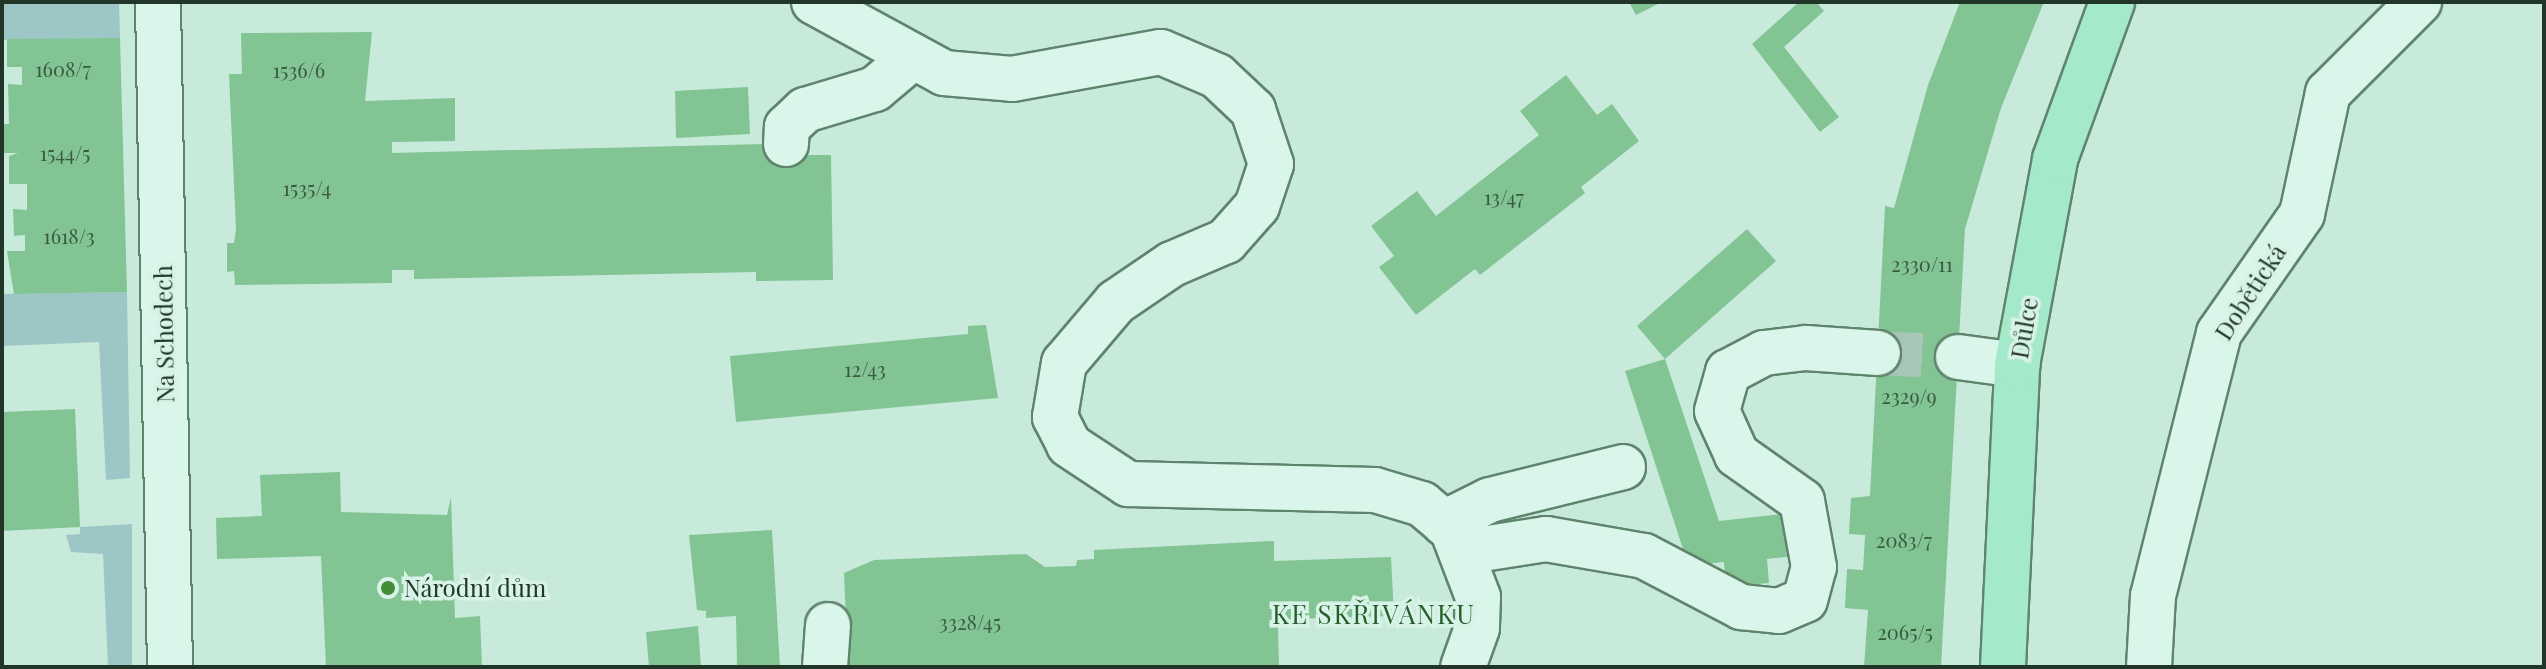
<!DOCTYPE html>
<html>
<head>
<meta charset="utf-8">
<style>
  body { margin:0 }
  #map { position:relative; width:2546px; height:669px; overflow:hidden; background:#c8eadb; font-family:"Playfair Display",serif }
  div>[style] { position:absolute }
  .green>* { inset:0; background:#9dc7c6 }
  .building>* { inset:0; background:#82c494 }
  .minor-tunnel>* { height:44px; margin-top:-22px; transform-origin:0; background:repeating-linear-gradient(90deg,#a7c6b7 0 44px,transparent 0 66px) }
  .roads { filter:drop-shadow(2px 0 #5f846d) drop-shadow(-2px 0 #5f846d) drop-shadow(0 2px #5f846d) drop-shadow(0 -2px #5f846d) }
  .minor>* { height:44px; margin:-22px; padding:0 22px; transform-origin:22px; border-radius:22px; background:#daf5e9 }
  .major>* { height:44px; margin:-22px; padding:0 22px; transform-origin:22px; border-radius:22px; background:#a4e9c9 }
  .dots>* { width:22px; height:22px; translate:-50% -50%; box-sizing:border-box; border:4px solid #d7f2e6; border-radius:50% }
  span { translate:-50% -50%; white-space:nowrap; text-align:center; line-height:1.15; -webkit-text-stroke:7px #d7f2e6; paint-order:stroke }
  .number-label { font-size:20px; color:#395a43 }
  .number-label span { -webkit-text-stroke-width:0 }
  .street-label { font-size:24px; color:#213628 }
  .poi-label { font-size:24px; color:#213628 }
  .left { translate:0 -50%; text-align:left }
  .neighbourhood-label { font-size:26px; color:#255e28; letter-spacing:2px }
  .frame { position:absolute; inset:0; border:4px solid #213628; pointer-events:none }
</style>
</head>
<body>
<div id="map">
  <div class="green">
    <i style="clip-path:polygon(2px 2px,119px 2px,120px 38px,2px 40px)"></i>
    <i style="clip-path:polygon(127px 292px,130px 478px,106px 480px,99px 342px,2px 346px,2px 294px)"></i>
    <i style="clip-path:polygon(132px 524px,132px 667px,108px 667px,103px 554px,71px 552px,66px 535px,80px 534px,80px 527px)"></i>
  </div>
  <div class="building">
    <i style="clip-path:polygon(1629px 2px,1662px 2px,1636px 15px)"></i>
    <i style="clip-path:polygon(1799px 2px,1816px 2px,1824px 11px,1784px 47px,1839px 117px,1820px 132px,1752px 44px)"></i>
    <i style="clip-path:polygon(1960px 2px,2044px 2px,2001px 108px,1965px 229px,1941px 667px,1864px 667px,1868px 610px,1845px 608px,1847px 569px,1863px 570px,1865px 535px,1849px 534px,1851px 498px,1870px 496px,1885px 206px,1894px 208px,1928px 85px)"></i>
    <i style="clip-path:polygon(372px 32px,365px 101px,455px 98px,455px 141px,392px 142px,392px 153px,802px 143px,802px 155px,831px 155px,833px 280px,756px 281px,756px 272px,414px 279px,414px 270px,392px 270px,392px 283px,235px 285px,234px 271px,227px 272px,227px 243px,234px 243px,236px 230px,229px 74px,242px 74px,241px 33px)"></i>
    <i style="clip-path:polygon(120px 38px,127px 292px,14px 294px,7px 251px,25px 251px,25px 235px,14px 236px,13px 209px,27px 210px,27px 184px,9px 184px,9px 156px,18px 153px,2px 153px,2px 124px,9px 124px,8px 84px,22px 85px,22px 67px,7px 67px,7px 39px)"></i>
    <i style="clip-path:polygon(1566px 75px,1597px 115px,1612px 104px,1639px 141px,1581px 187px,1585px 193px,1480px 275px,1475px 269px,1416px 315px,1379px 267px,1394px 256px,1371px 226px,1417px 191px,1436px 216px,1539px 135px,1520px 111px)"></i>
    <i style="clip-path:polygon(748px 87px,750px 134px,676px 138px,675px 91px)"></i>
    <i style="clip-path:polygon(1747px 229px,1776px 261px,1665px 359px,1637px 326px)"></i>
    <i style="clip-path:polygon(986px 325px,998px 398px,736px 422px,730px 356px,968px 334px,968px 326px)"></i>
    <i style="clip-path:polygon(1665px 359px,1719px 521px,1790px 513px,1795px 556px,1767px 559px,1769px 583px,1726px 587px,1724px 562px,1696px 565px,1684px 552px,1625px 371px)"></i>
    <i style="clip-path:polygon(75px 409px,80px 527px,2px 531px,2px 412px)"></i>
    <i style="clip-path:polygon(340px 472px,341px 512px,447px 515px,451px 497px,455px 618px,480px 616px,482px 667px,326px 667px,321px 556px,217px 559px,216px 518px,262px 516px,260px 475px)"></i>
    <i style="clip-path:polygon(772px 530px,780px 667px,737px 667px,736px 616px,706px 618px,706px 611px,697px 610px,689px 535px)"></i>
    <i style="clip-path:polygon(1274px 541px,1274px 561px,1391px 557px,1394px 616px,1290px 619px,1278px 627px,1279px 667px,848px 667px,844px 573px,874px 560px,1026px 554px,1045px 567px,1076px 566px,1077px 560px,1094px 559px,1094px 550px)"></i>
    <i style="clip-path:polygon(698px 626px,701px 667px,649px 667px,646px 632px)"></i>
  </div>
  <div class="minor-tunnel">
    <i style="left:1878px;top:353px;width:80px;rotate:2.9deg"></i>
  </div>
  <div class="roads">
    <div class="minor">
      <i style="left:158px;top:2px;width:665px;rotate:88.97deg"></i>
      <i style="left:814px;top:2px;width:148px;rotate:28.6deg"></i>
      <i style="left:944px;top:73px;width:68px;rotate:5deg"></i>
      <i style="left:1012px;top:79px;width:151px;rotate:-10.3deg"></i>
      <i style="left:1161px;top:52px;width:61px;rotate:23.2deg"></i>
      <i style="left:1217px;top:76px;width:50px;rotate:43.4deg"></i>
      <i style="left:1253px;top:110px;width:57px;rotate:71.6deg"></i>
      <i style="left:1271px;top:164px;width:44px;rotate:108.4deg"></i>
      <i style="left:1257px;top:206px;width:47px;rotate:131.5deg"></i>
      <i style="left:1226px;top:241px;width:59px;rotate:156.9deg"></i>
      <i style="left:1172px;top:264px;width:68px;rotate:145.8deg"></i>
      <i style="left:1116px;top:302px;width:80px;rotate:130.4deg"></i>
      <i style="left:1064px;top:363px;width:55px;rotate:99.5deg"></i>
      <i style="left:1055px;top:417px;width:31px;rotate:63deg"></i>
      <i style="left:1069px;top:445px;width:71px;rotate:33.5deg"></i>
      <i style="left:1128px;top:484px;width:247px;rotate:1.4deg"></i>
      <i style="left:1375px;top:490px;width:49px;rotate:16.6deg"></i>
      <i style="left:1422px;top:504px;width:39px;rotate:40deg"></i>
      <i style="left:1452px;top:529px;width:73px;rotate:69.1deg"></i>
      <i style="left:1478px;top:597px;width:31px;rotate:92deg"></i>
      <i style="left:1477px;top:628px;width:41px;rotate:109.7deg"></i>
      <i style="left:786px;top:144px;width:17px;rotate:-87deg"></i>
      <i style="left:787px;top:127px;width:25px;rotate:-43deg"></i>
      <i style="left:805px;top:110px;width:73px;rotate:-16.7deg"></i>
      <i style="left:875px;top:89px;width:50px;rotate:-40.1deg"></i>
      <i style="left:1958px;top:357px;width:60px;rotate:7.7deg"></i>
      <i style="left:1444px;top:523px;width:51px;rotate:-26.6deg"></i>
      <i style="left:1490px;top:500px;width:137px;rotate:-13.9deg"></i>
      <i style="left:1463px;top:552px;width:84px;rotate:-8.9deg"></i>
      <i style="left:1546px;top:539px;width:99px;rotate:9.8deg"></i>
      <i style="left:1644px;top:556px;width:110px;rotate:27.7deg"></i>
      <i style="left:1741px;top:607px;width:38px;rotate:6deg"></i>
      <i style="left:1779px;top:611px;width:28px;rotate:-23deg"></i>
      <i style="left:1805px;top:600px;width:34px;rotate:-75deg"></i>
      <i style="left:1814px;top:567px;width:67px;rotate:-100.3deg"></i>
      <i style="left:1802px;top:501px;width:80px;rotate:-144.7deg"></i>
      <i style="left:1737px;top:455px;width:48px;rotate:-114.4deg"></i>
      <i style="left:1717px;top:411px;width:41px;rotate:-74.2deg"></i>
      <i style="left:1728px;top:372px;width:41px;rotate:-27.8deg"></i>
      <i style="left:1764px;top:353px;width:42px;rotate:-6.8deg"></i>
      <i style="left:1806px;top:348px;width:72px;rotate:4deg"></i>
      <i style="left:825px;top:667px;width:42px;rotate:-85.9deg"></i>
      <i style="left:2149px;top:667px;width:71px;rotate:-86.8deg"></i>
      <i style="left:2153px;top:596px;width:271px;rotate:-75.9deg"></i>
      <i style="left:2219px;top:333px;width:145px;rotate:-55.1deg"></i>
      <i style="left:2302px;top:214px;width:124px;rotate:-77.9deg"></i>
      <i style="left:2328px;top:93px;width:129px;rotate:-45deg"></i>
    </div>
    <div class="major">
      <i style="left:2003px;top:667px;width:302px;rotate:-87.3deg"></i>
      <i style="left:2017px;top:365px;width:209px;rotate:-79.5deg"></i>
      <i style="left:2055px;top:159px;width:167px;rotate:-70deg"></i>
    </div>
  </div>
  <div class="dots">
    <i style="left:388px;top:588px;background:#428d35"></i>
  </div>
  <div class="number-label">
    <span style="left:63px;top:68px">1608/7</span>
    <span style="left:299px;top:69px">1536/6</span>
    <span style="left:65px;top:152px">1544/5</span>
    <span style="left:307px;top:187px">1535/4</span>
    <span style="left:1504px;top:196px">13/47</span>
    <span style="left:69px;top:235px">1618/3</span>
    <span style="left:1922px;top:263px">2330/11</span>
    <span style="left:865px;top:368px">12/43</span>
    <span style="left:1909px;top:395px">2329/9</span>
    <span style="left:1904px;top:539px">2083/7</span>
    <span style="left:970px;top:621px">3328/45</span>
    <span style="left:1905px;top:631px">2065/5</span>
  </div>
  <div class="street-label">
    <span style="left:2250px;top:292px;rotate:-57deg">Dobětická</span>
    <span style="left:2024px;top:328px;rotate:-80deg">Důlce</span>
    <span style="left:164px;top:334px;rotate:-91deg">Na Schodech</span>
  </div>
  <div class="poi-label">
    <span class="left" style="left:404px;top:588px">Národní dům</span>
  </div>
  <div class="neighbourhood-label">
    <span style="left:1374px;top:614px">KE SKŘIVÁNKU</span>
  </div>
  <div class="frame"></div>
</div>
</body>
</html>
